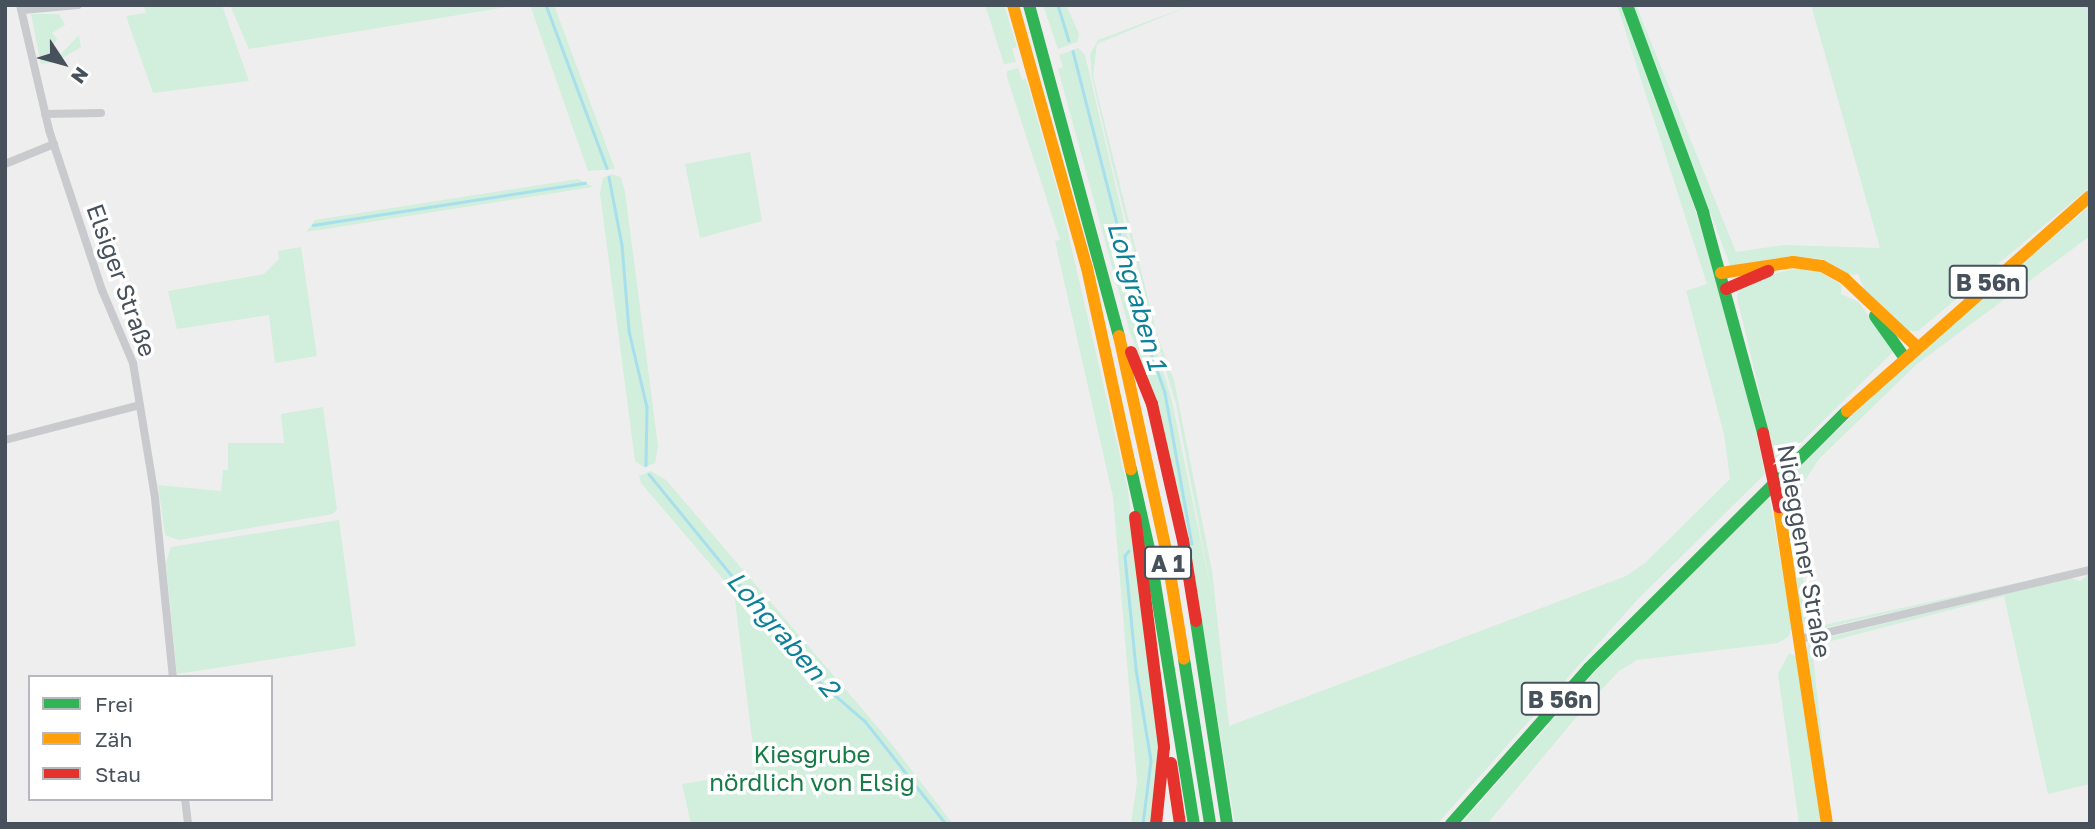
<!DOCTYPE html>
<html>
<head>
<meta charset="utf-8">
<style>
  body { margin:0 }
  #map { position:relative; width:2095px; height:829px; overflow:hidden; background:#efeeee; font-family:"Golos Text",sans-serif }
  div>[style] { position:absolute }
  .green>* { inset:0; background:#d2eedc }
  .stream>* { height:2.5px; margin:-1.25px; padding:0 1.25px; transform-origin:1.25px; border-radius:1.25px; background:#a7e0ec }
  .street>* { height:8px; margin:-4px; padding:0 4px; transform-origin:4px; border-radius:4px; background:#c8cacd }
  .fast>* { height:12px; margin:-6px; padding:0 6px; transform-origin:6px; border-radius:6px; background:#30b455 }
  .slow>* { height:12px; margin:-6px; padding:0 6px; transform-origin:6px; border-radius:6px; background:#ff9f0a }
  .jam>* { height:12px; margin:-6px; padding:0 6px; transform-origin:6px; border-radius:6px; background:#e5322d }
  .jam-bridge>* { height:12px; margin:-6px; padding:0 6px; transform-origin:6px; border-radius:6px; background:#e5322d }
  span { translate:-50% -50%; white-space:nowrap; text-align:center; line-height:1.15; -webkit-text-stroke:7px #fff; paint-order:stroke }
  .shield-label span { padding:2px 5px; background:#fff; border:2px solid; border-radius:5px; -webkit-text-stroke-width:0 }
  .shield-label { font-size:23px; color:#46515b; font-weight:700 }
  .street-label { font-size:24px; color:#46515b }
  .park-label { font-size:24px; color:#177b45 }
  .water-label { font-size:26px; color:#0c8098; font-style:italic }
  .frame { position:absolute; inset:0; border:7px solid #46515b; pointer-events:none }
  .legend { position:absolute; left:28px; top:675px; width:245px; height:126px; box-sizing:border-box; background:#fff; border:2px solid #b5b9bd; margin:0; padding:9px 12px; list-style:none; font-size:21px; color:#46515b }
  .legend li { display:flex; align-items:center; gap:14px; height:35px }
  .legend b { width:35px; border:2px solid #b5b9bd }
  .north { position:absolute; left:28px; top:28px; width:70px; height:70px; -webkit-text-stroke:5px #fff; paint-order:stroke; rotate:126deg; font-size:19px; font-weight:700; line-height:28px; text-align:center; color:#46515b }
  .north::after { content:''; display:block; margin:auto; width:24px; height:32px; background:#46515b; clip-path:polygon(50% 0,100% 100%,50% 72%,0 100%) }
</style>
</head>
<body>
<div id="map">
  <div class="green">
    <i style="clip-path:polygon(144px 5px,222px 5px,249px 81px,153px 93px,126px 16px,146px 13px)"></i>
    <i style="clip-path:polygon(230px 5px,519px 5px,249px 49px)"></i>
    <i style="clip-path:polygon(530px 5px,554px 5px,615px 169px,588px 171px)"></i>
    <i style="clip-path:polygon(985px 5px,1004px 5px,1017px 47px,1012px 49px,1016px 62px,1004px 64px)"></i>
    <i style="clip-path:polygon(1043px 5px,1066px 5px,1079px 34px,1077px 42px,1058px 49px)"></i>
    <i style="clip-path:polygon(1191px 5px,1097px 44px,1093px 76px,1157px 335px,1174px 380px,1212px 571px,1229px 726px,1626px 576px,1645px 563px,1730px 479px,1724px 434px,1686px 291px,1707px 284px,1617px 5px,1623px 5px,1687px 184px,1737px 345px,1765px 474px,1638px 599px,1437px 824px,1235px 824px,1198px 598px,1151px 388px,1129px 329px,1058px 69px,1063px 67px,1059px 55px,1078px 48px,1085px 55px,1149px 328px,1171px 397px,1212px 595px,1176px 404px,1153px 327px,1111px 160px,1092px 77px,1090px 54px,1098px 40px)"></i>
    <i style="clip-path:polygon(1631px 5px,1636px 5px,1736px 252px,1784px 245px,1880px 248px,1811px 5px,2090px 5px,2090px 187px,1918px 331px,1907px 331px,1865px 291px,1858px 274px,1850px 275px,1822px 259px,1790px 256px,1731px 267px)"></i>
    <i style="clip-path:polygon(31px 14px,59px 14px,65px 25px,52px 33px,57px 39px,51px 50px,57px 58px,79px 35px,81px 47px,56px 62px,41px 64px)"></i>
    <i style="clip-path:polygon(1018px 68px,1022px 80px,1026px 79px,1062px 207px,1128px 490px,1159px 755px,1151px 824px,1131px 824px,1137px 782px,1113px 497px,1055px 241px,1060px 240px,1007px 77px,1007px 71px)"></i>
    <i style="clip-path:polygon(750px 152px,762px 221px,700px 238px,685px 164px)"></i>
    <i style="clip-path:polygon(611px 174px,621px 177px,625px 192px,658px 446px,655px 463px,644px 467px,635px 461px,600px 193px,603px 178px)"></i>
    <i style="clip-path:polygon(578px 179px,593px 187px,306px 232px,315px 220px)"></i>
    <i style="clip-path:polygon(2090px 206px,2090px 236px,1917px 364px,1819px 459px,1793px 499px,1807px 609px,1819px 626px,2090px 567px,1811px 631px,1801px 619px,1781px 483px,1926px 346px)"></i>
    <i style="clip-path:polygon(301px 247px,317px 356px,275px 363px,269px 315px,177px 329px,168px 291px,264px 274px,279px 259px,278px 251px)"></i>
    <i style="clip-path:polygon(1798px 268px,1820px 272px,1842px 285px,1841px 294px,1859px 302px,1893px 352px,1777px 466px,1737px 297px,1740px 288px,1764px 276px)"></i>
    <i style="clip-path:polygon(323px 407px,337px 509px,333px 514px,179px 540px,165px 535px,158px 485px,221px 491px,223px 470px,228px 470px,228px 443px,284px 443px,281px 414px)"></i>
    <i style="clip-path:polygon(651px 471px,666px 480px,887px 738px,953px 824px,691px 824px,682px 784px,756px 772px,734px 592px,641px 483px,639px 476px)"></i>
    <i style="clip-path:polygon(1769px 495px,1792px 627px,1788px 637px,1778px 643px,1637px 660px,1619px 671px,1584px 708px,1487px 824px,1461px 824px,1604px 662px)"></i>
    <i style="clip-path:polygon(339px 520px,356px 646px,177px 674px,166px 563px,171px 547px)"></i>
    <i style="clip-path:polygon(2090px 573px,2090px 784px,2048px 794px,2004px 596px,1812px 646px,1831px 824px,1806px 652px,1809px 642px,2070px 578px,2080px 581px)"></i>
    <i style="clip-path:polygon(1789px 653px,1797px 657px,1823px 824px,1799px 824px,1778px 674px)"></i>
  </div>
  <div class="stream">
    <i style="left:546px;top:5px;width:174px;rotate:69.5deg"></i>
    <i style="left:1058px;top:5px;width:37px;rotate:73deg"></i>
    <i style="left:2086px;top:5px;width:4px;rotate:27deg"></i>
    <i style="left:1073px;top:51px;width:296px;rotate:75.7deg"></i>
    <i style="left:1146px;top:338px;width:58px;rotate:70.9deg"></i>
    <i style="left:1165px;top:393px;width:153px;rotate:79.9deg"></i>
    <i style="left:609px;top:177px;width:69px;rotate:79.2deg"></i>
    <i style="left:622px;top:245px;width:86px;rotate:85.3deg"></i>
    <i style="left:629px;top:331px;width:78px;rotate:76.7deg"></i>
    <i style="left:647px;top:407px;width:58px;rotate:91deg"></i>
    <i style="left:313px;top:225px;width:275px;rotate:-8.8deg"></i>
    <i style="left:649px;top:474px;width:264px;rotate:50.8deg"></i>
    <i style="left:816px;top:679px;width:65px;rotate:40.6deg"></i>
    <i style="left:865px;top:721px;width:131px;rotate:51.8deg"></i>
    <i style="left:1129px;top:551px;width:6px;rotate:129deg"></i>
    <i style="left:1125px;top:556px;width:114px;rotate:84.4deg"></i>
    <i style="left:1136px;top:669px;width:93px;rotate:80.7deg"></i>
    <i style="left:1151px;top:761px;width:64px;rotate:97.2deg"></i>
  </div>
  <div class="street">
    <i style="left:20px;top:5px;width:128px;rotate:76.9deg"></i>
    <i style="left:49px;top:130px;width:169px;rotate:71.7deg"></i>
    <i style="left:102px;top:290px;width:79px;rotate:67deg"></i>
    <i style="left:133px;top:363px;width:137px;rotate:80.7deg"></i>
    <i style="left:155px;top:498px;width:180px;rotate:84.3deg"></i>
    <i style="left:23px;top:10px;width:55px;rotate:-5.2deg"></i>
    <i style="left:45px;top:114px;width:56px;rotate:-1deg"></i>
    <i style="left:5px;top:164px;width:53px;rotate:-22.2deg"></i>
    <i style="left:5px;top:440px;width:139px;rotate:-14.5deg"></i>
    <i style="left:1800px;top:639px;width:298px;rotate:-13.4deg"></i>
    <i style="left:185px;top:799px;width:25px;rotate:83deg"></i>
  </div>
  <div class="fast">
    <i style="left:1029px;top:5px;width:343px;rotate:74.8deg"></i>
    <i style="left:1627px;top:5px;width:221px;rotate:69.8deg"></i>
    <i style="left:1703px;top:212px;width:229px;rotate:74.8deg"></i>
    <i style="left:1875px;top:316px;width:50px;rotate:54.7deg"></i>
    <i style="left:1131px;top:469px;width:86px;rotate:77.3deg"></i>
    <i style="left:1150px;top:553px;width:275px;rotate:80.8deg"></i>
    <i style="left:1196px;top:621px;width:205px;rotate:81.3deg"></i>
    <i style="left:1184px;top:659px;width:167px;rotate:81deg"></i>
    <i style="left:1451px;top:824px;width:208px;rotate:-48.5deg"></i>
    <i style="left:1589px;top:668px;width:364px;rotate:-44.9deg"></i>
  </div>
  <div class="slow">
    <i style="left:1013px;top:5px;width:273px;rotate:74.3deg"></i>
    <i style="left:1087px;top:268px;width:206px;rotate:77.7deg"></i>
    <i style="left:1721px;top:273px;width:73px;rotate:-8.7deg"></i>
    <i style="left:1793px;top:262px;width:29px;rotate:8deg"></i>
    <i style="left:1822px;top:266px;width:26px;rotate:29deg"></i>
    <i style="left:1845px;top:279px;width:98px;rotate:43.3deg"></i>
    <i style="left:1119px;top:336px;width:224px;rotate:77.6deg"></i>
    <i style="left:1167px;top:555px;width:105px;rotate:80.7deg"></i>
    <i style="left:1847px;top:411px;width:324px;rotate:-41.5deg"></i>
    <i style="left:1779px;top:507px;width:321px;rotate:81.4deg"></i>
  </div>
  <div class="jam">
    <i style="left:1726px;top:289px;width:46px;rotate:-23.2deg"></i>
    <i style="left:1131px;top:352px;width:56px;rotate:68deg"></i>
    <i style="left:1152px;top:404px;width:139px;rotate:77.2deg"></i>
    <i style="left:1183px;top:540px;width:82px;rotate:80.9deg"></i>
    <i style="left:1135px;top:517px;width:232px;rotate:82.8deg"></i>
    <i style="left:1164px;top:747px;width:77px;rotate:95.9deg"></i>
    <i style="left:1171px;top:763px;width:62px;rotate:81.6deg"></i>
  </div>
  <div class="jam-bridge">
    <i style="left:1763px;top:433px;width:76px;rotate:77.8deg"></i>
  </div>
  <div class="shield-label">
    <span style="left:1988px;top:282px">B 56n</span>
    <span style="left:1168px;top:563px">A 1</span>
    <span style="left:1560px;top:699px">B 56n</span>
  </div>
  <div class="street-label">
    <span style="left:122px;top:280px;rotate:70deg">Elsiger Straße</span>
    <span style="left:1805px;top:551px;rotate:80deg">Nideggener Straße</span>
  </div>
  <div class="park-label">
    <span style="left:812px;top:768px">Kiesgrube<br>nördlich von Elsig</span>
  </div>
  <div class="water-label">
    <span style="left:1137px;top:296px;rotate:74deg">Lohgraben 1</span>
    <span style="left:783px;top:634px;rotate:49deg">Lohgraben 2</span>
  </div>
  <div class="frame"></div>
  <ul class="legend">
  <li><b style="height:9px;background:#30b455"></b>Frei</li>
  <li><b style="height:9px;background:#ff9f0a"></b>Zäh</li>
  <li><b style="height:9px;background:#e5322d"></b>Stau</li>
  </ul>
  <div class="north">N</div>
</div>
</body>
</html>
